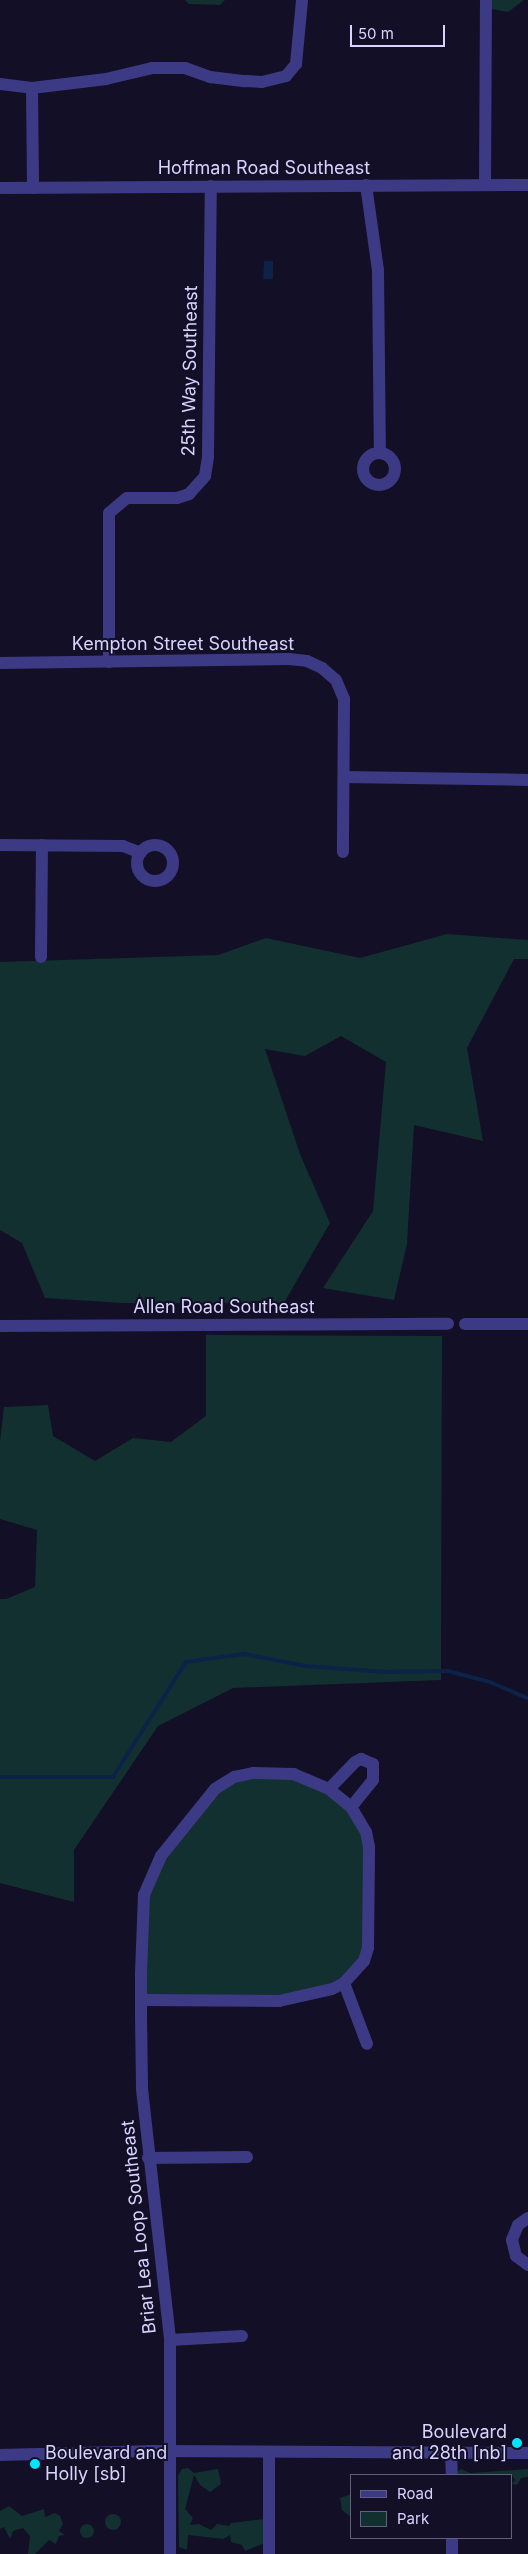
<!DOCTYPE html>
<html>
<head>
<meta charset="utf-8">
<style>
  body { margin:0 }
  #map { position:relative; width:528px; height:2554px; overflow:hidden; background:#130f26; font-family:Inter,sans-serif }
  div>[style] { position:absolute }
  .green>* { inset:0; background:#12302f }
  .round { border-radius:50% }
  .water>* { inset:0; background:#0c2248 }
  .stream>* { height:4px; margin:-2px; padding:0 2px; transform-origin:2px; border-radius:2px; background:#0c2248 }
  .minor>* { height:12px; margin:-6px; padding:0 6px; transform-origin:6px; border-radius:6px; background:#3d3a85 }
  .minor>.ring { margin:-6px; padding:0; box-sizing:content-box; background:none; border:12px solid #3d3a85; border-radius:50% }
  .dots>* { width:14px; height:14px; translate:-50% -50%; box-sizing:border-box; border:2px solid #130f26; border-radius:50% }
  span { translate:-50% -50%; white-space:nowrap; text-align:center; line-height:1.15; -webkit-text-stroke:4px #130f26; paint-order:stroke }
  .street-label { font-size:18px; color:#d9d4ff }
  .poi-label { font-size:18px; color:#d9d4ff }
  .right { translate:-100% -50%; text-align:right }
  .left { translate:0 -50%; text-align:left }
  .legend { position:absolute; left:350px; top:2474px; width:162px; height:65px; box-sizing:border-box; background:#130f26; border:1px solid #625e7d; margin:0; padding:6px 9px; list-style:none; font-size:15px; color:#d9d4ff }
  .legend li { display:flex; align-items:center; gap:10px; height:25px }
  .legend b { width:25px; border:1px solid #625e7d }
  .scale { position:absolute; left:350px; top:25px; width:95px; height:22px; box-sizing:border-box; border:2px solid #d9d4ff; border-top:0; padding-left:6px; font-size:15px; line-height:18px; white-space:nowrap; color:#d9d4ff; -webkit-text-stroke:4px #130f26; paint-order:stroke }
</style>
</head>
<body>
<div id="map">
  <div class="green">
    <i style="clip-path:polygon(185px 0,225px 0,220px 5px,189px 4px)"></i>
    <i style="clip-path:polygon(486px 0,524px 0,508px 12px,486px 8px)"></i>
    <i style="clip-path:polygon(447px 934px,528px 940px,528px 959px,514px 959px,467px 1048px,483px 1141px,414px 1125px,407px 1244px,394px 1300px,323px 1288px,373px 1211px,386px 1062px,341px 1036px,305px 1056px,265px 1049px,300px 1154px,330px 1223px,284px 1303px,122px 1303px,45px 1298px,22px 1243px,0 1230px,0 962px,218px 955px,266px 938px,360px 958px)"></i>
    <i style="clip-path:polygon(206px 1335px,442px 1336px,441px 1680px,233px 1688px,158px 1726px,74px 1850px,74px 1902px,0 1883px,0 1599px,6px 1599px,35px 1587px,37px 1530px,0 1519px,0 1442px,4px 1407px,48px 1405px,53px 1436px,95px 1461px,133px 1438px,171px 1442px,206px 1416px)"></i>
    <i style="clip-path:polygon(271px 1772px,329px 1789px,366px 1832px,368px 1948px,357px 1970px,301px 1997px,141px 2000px,149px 1879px,215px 1789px)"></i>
    <i style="clip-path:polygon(188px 2468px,194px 2473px,218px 2469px,220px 2478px,221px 2484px,210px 2492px,200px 2485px,194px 2475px,185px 2509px,193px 2518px,190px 2525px,199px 2524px,211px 2530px,217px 2524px,229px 2526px,231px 2523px,265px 2519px,267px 2542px,245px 2551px,242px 2545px,231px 2542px,230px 2535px,223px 2539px,188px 2535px,187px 2550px,179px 2547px,178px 2476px,182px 2469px)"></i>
    <i style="clip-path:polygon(461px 2469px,470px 2473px,528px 2469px,528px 2477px,521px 2478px,517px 2485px,512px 2484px,515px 2480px,512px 2475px,453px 2475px)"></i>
    <i style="clip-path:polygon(352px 2494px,352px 2518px,342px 2510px,340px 2498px)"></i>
    <i style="clip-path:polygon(9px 2506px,22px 2516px,44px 2509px,45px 2517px,55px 2513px,60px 2516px,63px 2524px,59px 2531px,65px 2535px,59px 2536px,56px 2544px,49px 2540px,35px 2554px,28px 2554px,30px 2536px,23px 2528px,13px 2531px,10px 2539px,4px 2527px,0 2529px,0 2511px)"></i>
    <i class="round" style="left:105px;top:2514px;width:16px;height:16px"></i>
    <i class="round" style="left:80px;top:2524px;width:14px;height:14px"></i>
  </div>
  <div class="water">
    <i style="clip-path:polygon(264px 261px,273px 261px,273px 279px,263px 279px)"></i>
  </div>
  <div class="stream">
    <i style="left:0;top:1777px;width:113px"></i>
    <i style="left:113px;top:1777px;width:136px;rotate:-57.6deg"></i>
    <i style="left:186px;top:1662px;width:59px;rotate:-7.9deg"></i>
    <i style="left:244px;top:1654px;width:63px;rotate:11deg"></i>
    <i style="left:306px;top:1666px;width:80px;rotate:4.3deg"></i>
    <i style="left:386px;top:1672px;width:62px;rotate:-0.9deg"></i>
    <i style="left:448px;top:1671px;width:43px;rotate:14.7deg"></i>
    <i style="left:490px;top:1682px;width:40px;rotate:23.4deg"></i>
  </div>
  <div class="minor">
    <i style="left:0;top:84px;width:32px;rotate:7deg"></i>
    <i style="left:32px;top:88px;width:75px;rotate:-6.9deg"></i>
    <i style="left:106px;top:79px;width:47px;rotate:-13.4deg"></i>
    <i style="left:152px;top:68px;width:33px"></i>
    <i style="left:185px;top:68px;width:27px;rotate:20deg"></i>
    <i style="left:210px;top:77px;width:35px;rotate:7deg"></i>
    <i style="left:245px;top:81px;width:17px;rotate:3deg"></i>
    <i style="left:262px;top:82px;width:25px;rotate:-14deg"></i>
    <i style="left:286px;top:76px;width:16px;rotate:-50deg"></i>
    <i style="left:296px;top:64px;width:64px;rotate:-84.6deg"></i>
    <i style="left:32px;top:88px;width:100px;rotate:89.4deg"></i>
    <i style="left:366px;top:185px;width:86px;rotate:82deg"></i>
    <i style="left:378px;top:270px;width:182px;rotate:89.4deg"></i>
    <i style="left:485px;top:185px;width:185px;rotate:-89.7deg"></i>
    <i style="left:0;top:188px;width:528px;rotate:-0.33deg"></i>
    <i class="ring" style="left:363px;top:453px;width:20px;height:20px"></i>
    <i style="left:109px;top:662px;width:149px;rotate:-90deg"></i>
    <i style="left:109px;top:513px;width:23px;rotate:-40deg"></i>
    <i style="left:127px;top:498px;width:50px"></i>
    <i style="left:177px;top:498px;width:13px;rotate:-18deg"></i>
    <i style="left:189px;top:494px;width:24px;rotate:-48deg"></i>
    <i style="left:205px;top:476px;width:20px;rotate:-81deg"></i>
    <i style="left:208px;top:456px;width:270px;rotate:-89.4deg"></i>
    <i style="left:0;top:663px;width:289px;rotate:-0.8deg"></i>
    <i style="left:289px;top:659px;width:18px;rotate:6deg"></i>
    <i style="left:307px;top:661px;width:17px;rotate:25deg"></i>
    <i style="left:322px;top:668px;width:18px;rotate:41deg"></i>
    <i style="left:336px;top:680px;width:21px;rotate:67deg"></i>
    <i style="left:344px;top:699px;width:153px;rotate:90.4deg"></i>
    <i style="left:344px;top:777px;width:184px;rotate:0.9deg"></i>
    <i class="ring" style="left:137px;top:845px;width:24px;height:24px"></i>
    <i style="left:0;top:845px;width:123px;rotate:0.5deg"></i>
    <i style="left:123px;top:846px;width:19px;rotate:21deg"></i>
    <i style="left:41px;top:957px;width:112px;rotate:-89.5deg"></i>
    <i style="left:465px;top:1324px;width:63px"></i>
    <i style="left:0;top:1326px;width:448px;rotate:-0.3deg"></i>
    <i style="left:329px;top:1789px;width:37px;rotate:-46deg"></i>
    <i style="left:355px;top:1762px;width:7px;rotate:-27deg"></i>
    <i style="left:361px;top:1759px;width:13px;rotate:23deg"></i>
    <i style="left:373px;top:1764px;width:16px;rotate:90deg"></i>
    <i style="left:373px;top:1780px;width:35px;rotate:129deg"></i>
    <i style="left:344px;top:1983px;width:65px;rotate:69.3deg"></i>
    <i style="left:141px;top:2000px;width:138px;rotate:0.4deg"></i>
    <i style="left:279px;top:2001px;width:54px;rotate:-12.8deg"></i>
    <i style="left:332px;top:1989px;width:13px;rotate:-27deg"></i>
    <i style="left:344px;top:1983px;width:30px;rotate:-48deg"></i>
    <i style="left:364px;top:1961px;width:14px;rotate:-73deg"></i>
    <i style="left:368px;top:1948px;width:101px;rotate:-89.4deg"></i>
    <i style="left:369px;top:1847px;width:15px;rotate:-101deg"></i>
    <i style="left:366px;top:1832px;width:29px;rotate:-121deg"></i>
    <i style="left:351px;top:1807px;width:28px;rotate:-141deg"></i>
    <i style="left:329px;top:1789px;width:38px;rotate:-157deg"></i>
    <i style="left:294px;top:1774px;width:41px;rotate:-178.6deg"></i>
    <i style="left:253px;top:1773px;width:19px;rotate:168deg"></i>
    <i style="left:234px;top:1777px;width:22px;rotate:148deg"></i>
    <i style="left:215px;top:1789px;width:86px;rotate:128.9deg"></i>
    <i style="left:161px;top:1856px;width:43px;rotate:113.6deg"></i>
    <i style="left:144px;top:1895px;width:79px;rotate:92.2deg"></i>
    <i style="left:141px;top:1974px;width:41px;rotate:90deg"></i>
    <i style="left:141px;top:2015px;width:74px;rotate:89.2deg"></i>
    <i style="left:142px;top:2089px;width:253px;rotate:83.6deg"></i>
    <i style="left:170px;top:2340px;width:214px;rotate:90deg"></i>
    <i style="left:148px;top:2158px;width:99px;rotate:-0.6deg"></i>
    <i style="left:528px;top:2218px;width:12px;rotate:145deg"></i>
    <i style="left:518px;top:2225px;width:16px;rotate:112deg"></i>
    <i style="left:512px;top:2240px;width:16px;rotate:76deg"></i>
    <i style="left:516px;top:2256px;width:15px;rotate:37deg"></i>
    <i style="left:170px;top:2340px;width:72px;rotate:-3.2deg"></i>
    <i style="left:451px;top:2452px;width:23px;rotate:88deg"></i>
    <i style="left:0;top:2455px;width:148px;rotate:-1.5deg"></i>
    <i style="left:148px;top:2451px;width:380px;rotate:0.3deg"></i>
    <i style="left:452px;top:2538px;width:16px;rotate:90deg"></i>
    <i style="left:269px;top:2554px;width:102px;rotate:-90deg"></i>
  </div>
  <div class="dots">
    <i style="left:517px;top:2443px;background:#00e5ff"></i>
    <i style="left:35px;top:2464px;background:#00e5ff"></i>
  </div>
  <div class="street-label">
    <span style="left:264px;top:168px">Hoffman Road Southeast</span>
    <span style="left:190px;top:371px;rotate:-89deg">25th Way Southeast</span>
    <span style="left:183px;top:644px">Kempton Street Southeast</span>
    <span style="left:224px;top:1307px">Allen Road Southeast</span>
    <span style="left:139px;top:2227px;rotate:-96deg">Briar Lea Loop Southeast</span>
  </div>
  <div class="poi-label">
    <span class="right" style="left:507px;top:2443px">Boulevard<br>and 28th [nb]</span>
    <span class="left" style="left:45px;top:2464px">Boulevard and<br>Holly [sb]</span>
  </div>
  <ul class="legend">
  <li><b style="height:6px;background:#3d3a85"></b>Road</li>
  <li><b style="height:14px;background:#12302f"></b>Park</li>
  </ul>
  <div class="scale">50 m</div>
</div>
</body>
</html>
